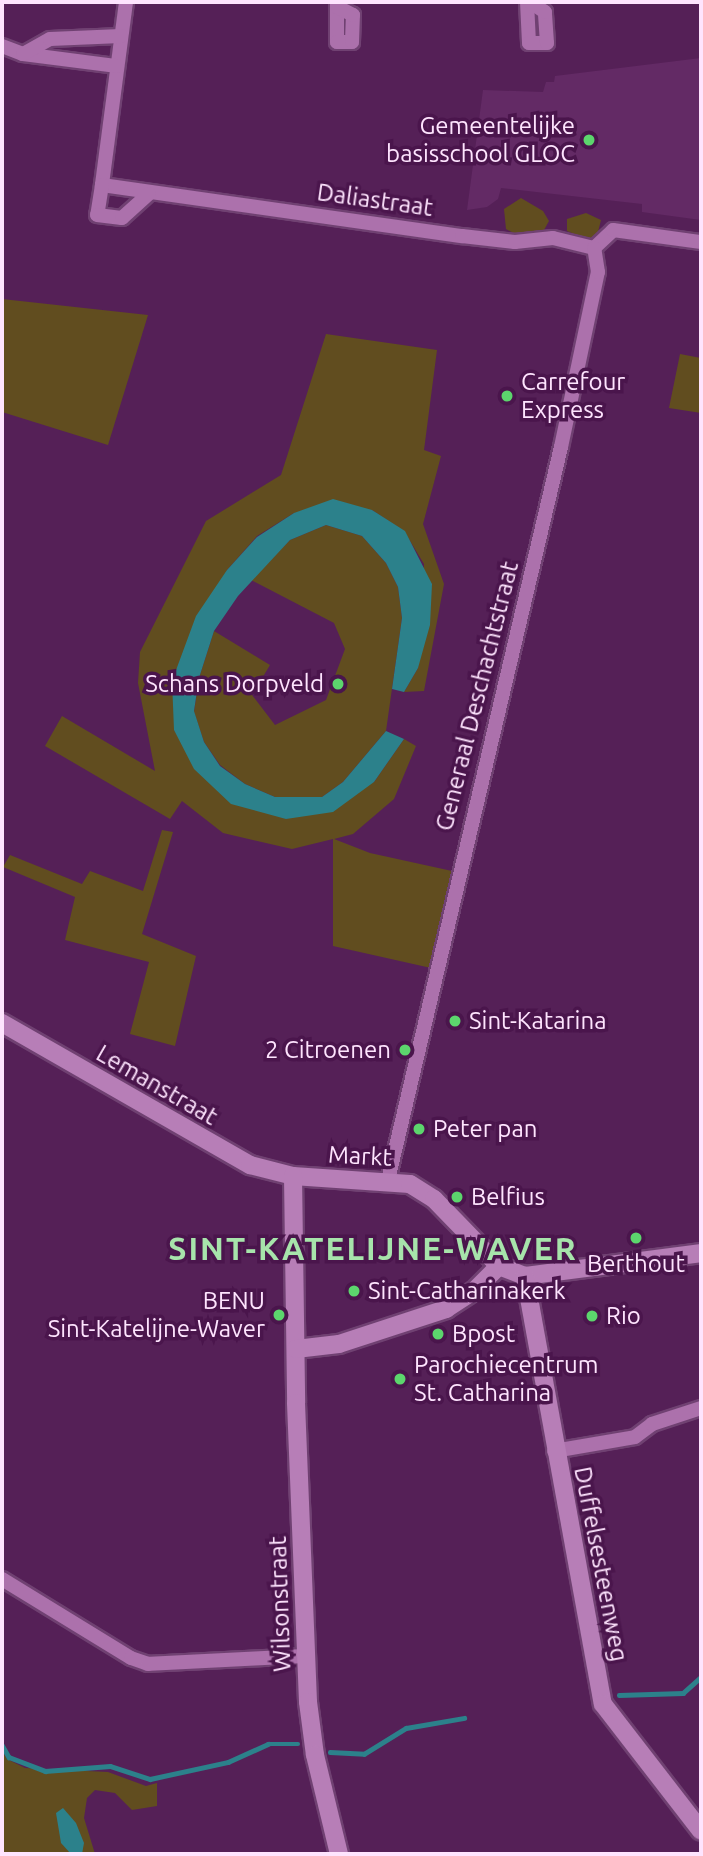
<!DOCTYPE html>
<html>
<head>
<meta charset="utf-8">
<style>
  body { margin:0 }
  #map { position:relative; width:703px; height:1856px; overflow:hidden; background:#552057; font-family:Ubuntu,sans-serif }
  div>[style] { position:absolute }
  .built>* { inset:0; background:#632a65 }
  .green>* { inset:0; background:#614d1f }
  .water>* { inset:0; background:#2c818b }
  .stream>* { height:4.5px; margin:-2.25px; padding:0 2.25px; transform-origin:2.25px; border-radius:2.25px; background:#2c818b }
  .roads { filter:drop-shadow(2px 0 #704172) drop-shadow(-2px 0 #704172) drop-shadow(0 2px #704172) drop-shadow(0 -2px #704172) }
  .street>* { height:14px; margin:-7px; padding:0 7px; transform-origin:7px; border-radius:7px; background:#ac71ac }
  .secondary>* { height:18px; margin:-9px; padding:0 9px; transform-origin:9px; border-radius:9px; background:#b77eb7 }
  .dots>* { width:19px; height:19px; translate:-50% -50%; box-sizing:border-box; border:4px solid #4a154c; border-radius:50% }
  span { translate:-50% -50%; white-space:nowrap; text-align:center; line-height:1.15; -webkit-text-stroke:7px #4a154c; paint-order:stroke }
  .poi-label { font-size:24px; color:#fee4fe }
  .right { translate:-100% -50%; text-align:right }
  .left { translate:0 -50%; text-align:left }
  .street-label { font-size:24px; color:#fee4fe }
  .district-label { font-size:32px; color:#a7e4ab; font-weight:700; letter-spacing:2px }
  .frame { position:absolute; inset:0; border:4px solid #fee4fe; pointer-events:none }
</style>
</head>
<body>
<div id="map">
  <div class="built">
    <i style="clip-path:polygon(701px 58px,701px 220px,642px 212px,642px 204px,501px 188px,498px 199px,487px 207px,467px 210px,483px 90px,543px 92px,546px 82px,554px 82px,555px 76px)"></i>
  </div>
  <div class="green">
    <i style="clip-path:polygon(521px 198px,543px 211px,549px 221px,544px 230px,517px 235px,506px 229px,504px 209px)"></i>
    <i style="clip-path:polygon(586px 213px,601px 220px,597px 236px,587px 239px,567px 231px,567px 219px)"></i>
    <i style="clip-path:polygon(2px 299px,148px 315px,108px 445px,2px 412px)"></i>
    <i style="clip-path:polygon(326px 334px,437px 350px,424px 450px,441px 456px,423px 524px,444px 584px,424px 691px,404px 692px,418px 668px,424px 564px,404px 531px,372px 510px,294px 513px,257px 536px,227px 570px,174px 730px,286px 819px,374px 782px,404px 739px,416px 746px,394px 799px,353px 834px,334px 839px,370px 853px,452px 871px,431px 968px,333px 946px,333px 839px,292px 849px,223px 833px,182px 801px,170px 819px,45px 746px,62px 716px,155px 771px,138px 683px,140px 652px,206px 521px,281px 475px)"></i>
    <i style="clip-path:polygon(680px 354px,701px 358px,701px 413px,669px 408px)"></i>
    <i style="clip-path:polygon(326px 525px,362px 536px,386px 563px,398px 587px,402px 618px,386px 731px,343px 782px,322px 797px,275px 797px,245px 784px,220px 765px,204px 742px,194px 712px,199px 678px,214px 631px,270px 665px,252px 695px,275px 725px,326px 700px,345px 649px,334px 623px,251px 580px,290px 540px)"></i>
    <i style="clip-path:polygon(162px 830px,173px 832px,142px 934px,196px 956px,175px 1046px,130px 1034px,149px 962px,65px 940px,75px 897px,3px 867px,10px 855px,82px 884px,90px 871px,143px 891px)"></i>
    <i style="clip-path:polygon(2px 1751px,7px 1759px,25px 1768px,108px 1772px,146px 1786px,157px 1783px,157px 1806px,132px 1810px,115px 1793px,95px 1790px,87px 1798px,84px 1818px,95px 1854px,2px 1854px)"></i>
  </div>
  <div class="water">
    <i style="clip-path:polygon(333px 499px,372px 510px,405px 531px,432px 584px,430px 625px,418px 668px,404px 692px,392px 689px,402px 618px,398px 587px,386px 563px,362px 536px,326px 525px,290px 540px,238px 596px,214px 631px,199px 678px,194px 711px,204px 742px,220px 766px,245px 784px,275px 797px,322px 797px,343px 782px,386px 731px,404px 739px,374px 782px,333px 812px,286px 819px,231px 804px,194px 769px,174px 730px,172px 681px,196px 616px,227px 570px,257px 537px,294px 513px)"></i>
    <i style="clip-path:polygon(63px 1808px,76px 1823px,84px 1843px,82px 1854px,71px 1854px,61px 1843px,56px 1813px)"></i>
  </div>
  <div class="stream">
    <i style="left:619px;top:1695px;width:64px;rotate:-1.8deg"></i>
    <i style="left:683px;top:1693px;width:24px;rotate:-42deg"></i>
    <i style="left:2px;top:1745px;width:14px;rotate:60deg"></i>
    <i style="left:9px;top:1757px;width:39px;rotate:21deg"></i>
    <i style="left:45px;top:1771px;width:65px;rotate:-4.4deg"></i>
    <i style="left:110px;top:1766px;width:42px;rotate:18deg"></i>
    <i style="left:150px;top:1779px;width:80px;rotate:-12.3deg"></i>
    <i style="left:228px;top:1762px;width:44px;rotate:-24.2deg"></i>
    <i style="left:268px;top:1744px;width:30px"></i>
    <i style="left:330px;top:1752px;width:34px;rotate:3deg"></i>
    <i style="left:364px;top:1754px;width:49px;rotate:-31.8deg"></i>
    <i style="left:406px;top:1728px;width:59px;rotate:-9.8deg"></i>
  </div>
  <div class="roads">
    <div class="street">
      <i style="left:126px;top:2px;width:185px;rotate:97.5deg"></i>
      <i style="left:102px;top:185px;width:364px;rotate:8.1deg"></i>
      <i style="left:462px;top:236px;width:53px;rotate:6.5deg"></i>
      <i style="left:515px;top:242px;width:38px;rotate:-6deg"></i>
      <i style="left:553px;top:238px;width:42px;rotate:13.7deg"></i>
      <i style="left:337px;top:2px;width:40px;rotate:90deg"></i>
      <i style="left:337px;top:42px;width:15px"></i>
      <i style="left:352px;top:42px;width:27px;rotate:-88deg"></i>
      <i style="left:353px;top:15px;width:18px;rotate:-153deg"></i>
      <i style="left:527px;top:2px;width:41px;rotate:87.2deg"></i>
      <i style="left:529px;top:43px;width:18px"></i>
      <i style="left:547px;top:43px;width:31px;rotate:-94deg"></i>
      <i style="left:545px;top:12px;width:18px;rotate:-146deg"></i>
      <i style="left:2px;top:46px;width:22px;rotate:21deg"></i>
      <i style="left:23px;top:54px;width:95px;rotate:7.3deg"></i>
      <i style="left:23px;top:54px;width:31px;rotate:-29deg"></i>
      <i style="left:50px;top:39px;width:71px;rotate:-2.4deg"></i>
      <i style="left:102px;top:185px;width:30px;rotate:99deg"></i>
      <i style="left:97px;top:215px;width:25px;rotate:7deg"></i>
      <i style="left:122px;top:218px;width:36px;rotate:-42deg"></i>
      <i style="left:594px;top:248px;width:26px;rotate:-43deg"></i>
      <i style="left:613px;top:230px;width:89px;rotate:7.8deg"></i>
      <i style="left:388px;top:1180px;width:753px;rotate:-76.72deg"></i>
      <i style="left:561px;top:447px;width:179px;rotate:-78.1deg"></i>
      <i style="left:598px;top:272px;width:24px;rotate:-99deg"></i>
      <i style="left:554px;top:1451px;width:82px;rotate:-9.8deg"></i>
      <i style="left:635px;top:1437px;width:21px;rotate:-37deg"></i>
      <i style="left:652px;top:1424px;width:52px;rotate:-18.1deg"></i>
      <i style="left:2px;top:1579px;width:151px;rotate:31.5deg"></i>
      <i style="left:131px;top:1658px;width:18px;rotate:19deg"></i>
      <i style="left:148px;top:1664px;width:159px;rotate:-2.9deg"></i>
    </div>
    <div class="secondary">
      <i style="left:2px;top:1023px;width:286px;rotate:29.8deg"></i>
      <i style="left:250px;top:1165px;width:44px;rotate:14.3deg"></i>
      <i style="left:293px;top:1176px;width:117px;rotate:3.9deg"></i>
      <i style="left:410px;top:1184px;width:28px;rotate:32deg"></i>
      <i style="left:434px;top:1199px;width:93px;rotate:45.9deg"></i>
      <i style="left:499px;top:1266px;width:28px;rotate:21deg"></i>
      <i style="left:525px;top:1276px;width:177px;rotate:-7.4deg"></i>
      <i style="left:293px;top:1176px;width:227px;rotate:89.2deg"></i>
      <i style="left:296px;top:1403px;width:299px;rotate:87.7deg"></i>
      <i style="left:308px;top:1702px;width:53px;rotate:82.5deg"></i>
      <i style="left:315px;top:1755px;width:102px;rotate:76.4deg"></i>
      <i style="left:525px;top:1276px;width:435px;rotate:79.7deg"></i>
      <i style="left:603px;top:1704px;width:160px;rotate:52.3deg"></i>
      <i style="left:296px;top:1349px;width:43px;rotate:-6.6deg"></i>
      <i style="left:339px;top:1344px;width:113px;rotate:-18.1deg"></i>
      <i style="left:446px;top:1309px;width:33px;rotate:-33deg"></i>
      <i style="left:474px;top:1291px;width:35px;rotate:-45deg"></i>
    </div>
  </div>
  <div class="dots">
    <i style="left:589px;top:140px;background:#5cd56d"></i>
    <i style="left:507px;top:396px;background:#5cd56d"></i>
    <i style="left:338px;top:684px;background:#5cd56d"></i>
    <i style="left:455px;top:1021px;background:#5cd56d"></i>
    <i style="left:405px;top:1050px;background:#5cd56d"></i>
    <i style="left:419px;top:1129px;background:#5cd56d"></i>
    <i style="left:457px;top:1197px;background:#5cd56d"></i>
    <i style="left:636px;top:1238px;background:#5cd56d"></i>
    <i style="left:354px;top:1291px;background:#5cd56d"></i>
    <i style="left:279px;top:1315px;background:#5cd56d"></i>
    <i style="left:592px;top:1316px;background:#5cd56d"></i>
    <i style="left:438px;top:1334px;background:#5cd56d"></i>
    <i style="left:400px;top:1379px;background:#5cd56d"></i>
  </div>
  <div class="poi-label">
    <span class="right" style="left:575px;top:140px">Gemeentelijke<br>basisschool GLOC</span>
    <span class="left" style="left:521px;top:396px">Carrefour<br>Express</span>
    <span class="right" style="left:324px;top:684px">Schans Dorpveld</span>
    <span class="left" style="left:469px;top:1021px">Sint-Katarina</span>
    <span class="right" style="left:391px;top:1050px">2 Citroenen</span>
    <span class="left" style="left:433px;top:1129px">Peter pan</span>
    <span class="left" style="left:471px;top:1197px">Belfius</span>
    <span style="left:636px;top:1264px">Berthout</span>
    <span class="left" style="left:368px;top:1291px">Sint-Catharinakerk</span>
    <span class="right" style="left:265px;top:1315px">BENU<br>Sint-Katelijne-Waver</span>
    <span class="left" style="left:606px;top:1316px">Rio</span>
    <span class="left" style="left:452px;top:1334px">Bpost</span>
    <span class="left" style="left:414px;top:1379px">Parochiecentrum<br>St. Catharina</span>
  </div>
  <div class="street-label">
    <span style="left:375px;top:200px;rotate:8deg">Daliastraat</span>
    <span style="left:477px;top:696px;rotate:-76deg">Generaal Deschachtstraat</span>
    <span style="left:157px;top:1085px;rotate:30deg">Lemanstraat</span>
    <span style="left:360px;top:1156px;rotate:3deg">Markt</span>
    <span style="left:601px;top:1564px;rotate:79deg">Duffelsesteenweg</span>
    <span style="left:280px;top:1604px;rotate:-92deg">Wilsonstraat</span>
  </div>
  <div class="district-label">
    <span style="left:373px;top:1248px">SINT-KATELIJNE-WAVER</span>
  </div>
  <div class="frame"></div>
</div>
</body>
</html>
